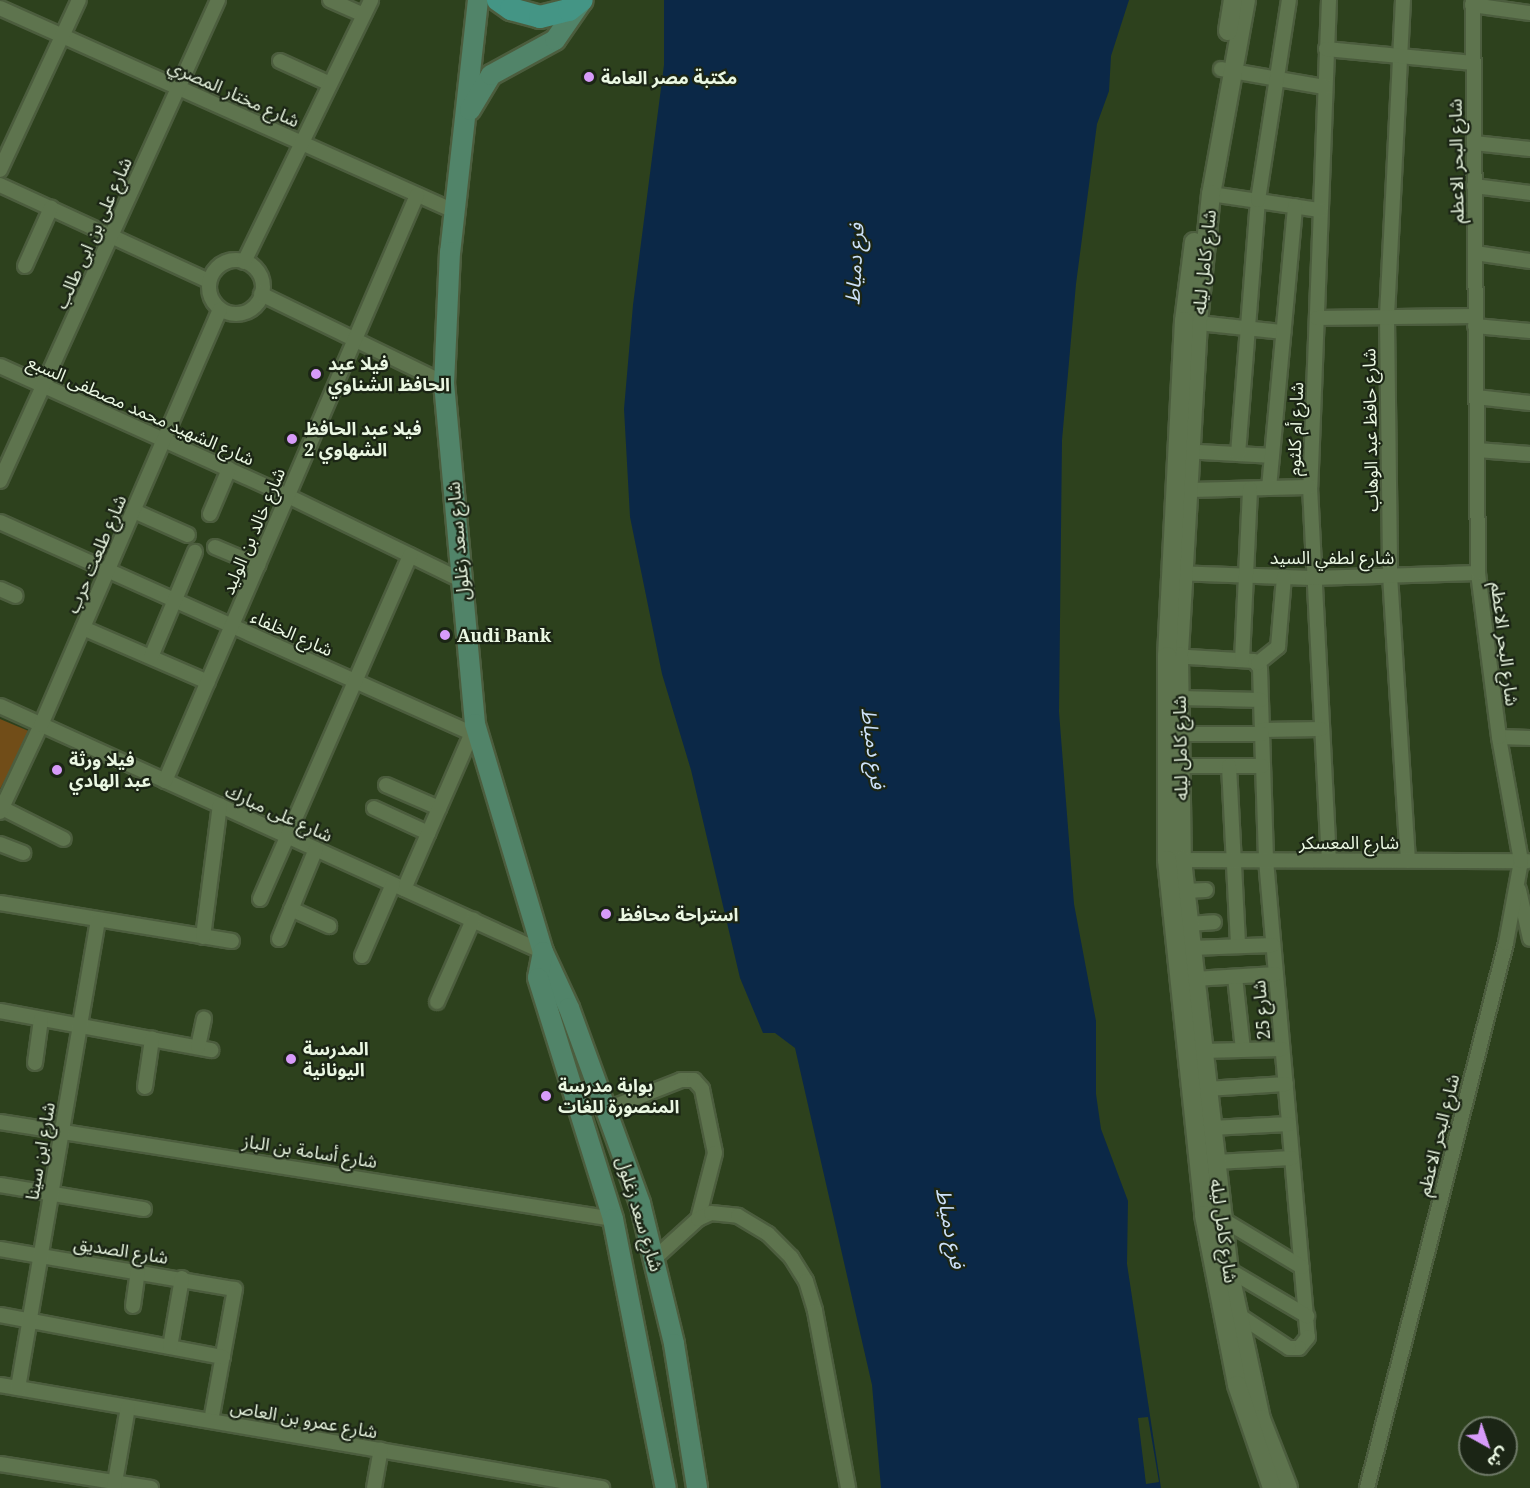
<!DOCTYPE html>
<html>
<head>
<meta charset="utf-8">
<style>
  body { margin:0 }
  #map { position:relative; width:1530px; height:1488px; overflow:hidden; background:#2d411d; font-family:"Noto Serif","Noto Sans Arabic",serif }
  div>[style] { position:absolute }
  .green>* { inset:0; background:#714d18 }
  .water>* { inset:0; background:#0b2847 }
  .pier>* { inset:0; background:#2d411d }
  .roads { filter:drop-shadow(2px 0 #4c5d3e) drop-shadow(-2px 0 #4c5d3e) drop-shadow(0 2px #4c5d3e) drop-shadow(0 -2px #4c5d3e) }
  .minor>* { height:14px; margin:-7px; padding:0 7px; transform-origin:7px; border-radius:7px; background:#5e744e }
  .minor>.ring { margin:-7px; padding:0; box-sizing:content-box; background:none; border:14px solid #5e744e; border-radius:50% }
  .tertiary>* { height:18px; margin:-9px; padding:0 9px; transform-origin:9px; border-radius:9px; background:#5e744e }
  .secondary>* { height:20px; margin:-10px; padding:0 10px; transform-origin:10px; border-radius:10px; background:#518469 }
  .primary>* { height:22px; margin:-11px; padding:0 11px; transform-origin:11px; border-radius:11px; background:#449585 }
  .dots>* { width:16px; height:16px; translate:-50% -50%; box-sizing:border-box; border:3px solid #1b2515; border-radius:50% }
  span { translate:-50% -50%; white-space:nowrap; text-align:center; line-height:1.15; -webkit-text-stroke:4.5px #1b2515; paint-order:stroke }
  .poi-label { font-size:18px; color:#eaf7e2; font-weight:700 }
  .left { translate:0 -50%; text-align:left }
  .street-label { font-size:18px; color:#eaf7e2 }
  .water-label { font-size:20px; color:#cde1f9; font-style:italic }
  .north { position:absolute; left:1458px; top:1416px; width:60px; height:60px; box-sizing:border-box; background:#1b2515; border:2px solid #6e7967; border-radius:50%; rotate:140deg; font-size:16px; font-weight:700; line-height:24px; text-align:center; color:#eaf7e2 }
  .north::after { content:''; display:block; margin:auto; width:21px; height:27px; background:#d79bf9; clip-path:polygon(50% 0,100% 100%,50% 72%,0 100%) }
</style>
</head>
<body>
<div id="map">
  <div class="green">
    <i style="clip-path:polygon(0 719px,31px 732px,0 789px)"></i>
  </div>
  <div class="water">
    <i style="clip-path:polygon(664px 0,1129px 0,1111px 56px,1109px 91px,1097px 124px,1076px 284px,1062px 440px,1059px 712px,1074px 904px,1096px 1021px,1096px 1094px,1101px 1129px,1128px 1201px,1127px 1264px,1161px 1488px,881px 1488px,872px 1385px,795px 1048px,775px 1033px,763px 1033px,740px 978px,691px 770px,662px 674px,630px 517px,624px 409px,633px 305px,664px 65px)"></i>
  </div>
  <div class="pier">
    <i style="clip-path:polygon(1148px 1417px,1159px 1482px,1146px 1484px,1138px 1418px)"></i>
  </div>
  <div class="roads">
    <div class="minor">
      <i style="left:330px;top:0;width:36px;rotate:24deg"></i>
      <i style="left:1329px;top:0;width:487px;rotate:92.2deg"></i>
      <i style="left:1310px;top:487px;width:373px;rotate:87.1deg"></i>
      <i style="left:1403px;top:0;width:318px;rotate:92.9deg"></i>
      <i style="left:1387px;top:318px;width:257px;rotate:89.3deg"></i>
      <i style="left:1390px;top:575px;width:286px;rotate:86.4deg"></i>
      <i style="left:1472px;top:5px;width:59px;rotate:7.9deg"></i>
      <i style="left:0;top:8px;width:497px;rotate:24.1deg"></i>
      <i style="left:1326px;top:49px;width:148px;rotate:5.4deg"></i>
      <i style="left:280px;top:61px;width:55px;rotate:24.7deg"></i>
      <i style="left:1221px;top:69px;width:105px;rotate:9.9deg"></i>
      <i style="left:1474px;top:143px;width:56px;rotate:6.1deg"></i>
      <i style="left:0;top:170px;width:187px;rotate:-65.1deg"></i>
      <i style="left:0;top:185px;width:230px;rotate:24.7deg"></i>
      <i style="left:1474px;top:186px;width:56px;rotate:7.1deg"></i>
      <i style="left:1211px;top:194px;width:110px;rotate:8.4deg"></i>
      <i style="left:1475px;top:253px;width:56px;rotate:8.3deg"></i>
      <i class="ring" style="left:209px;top:260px;width:40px;height:40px"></i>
      <i style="left:244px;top:262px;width:291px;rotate:-64.1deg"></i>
      <i style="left:25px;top:266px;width:64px;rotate:-65.9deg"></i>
      <i style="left:261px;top:294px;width:203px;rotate:25.9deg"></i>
      <i style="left:1317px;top:318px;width:158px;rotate:-0.7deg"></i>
      <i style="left:1189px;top:322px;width:95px;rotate:6.1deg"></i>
      <i style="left:1475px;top:326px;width:55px;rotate:5.2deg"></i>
      <i style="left:0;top:366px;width:316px;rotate:24.3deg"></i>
      <i style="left:288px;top:496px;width:192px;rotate:25.9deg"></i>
      <i style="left:1476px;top:397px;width:54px;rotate:6.3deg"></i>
      <i style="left:1477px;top:450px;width:53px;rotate:4.3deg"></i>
      <i style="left:1181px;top:451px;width:91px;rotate:3.1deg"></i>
      <i style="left:1238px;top:454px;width:255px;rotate:-85.5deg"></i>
      <i style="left:1258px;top:200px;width:202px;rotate:-81.2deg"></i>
      <i style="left:0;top:481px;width:528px;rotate:-65.62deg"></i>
      <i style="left:1269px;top:488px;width:283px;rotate:-84.7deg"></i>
      <i style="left:1188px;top:490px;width:122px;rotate:-1.4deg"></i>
      <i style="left:134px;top:511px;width:59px;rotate:24deg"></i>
      <i style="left:210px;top:514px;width:49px;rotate:-67.1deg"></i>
      <i style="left:0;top:522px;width:516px;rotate:24.13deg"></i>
      <i style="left:215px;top:547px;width:47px;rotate:22.7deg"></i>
      <i style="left:1174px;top:573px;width:138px;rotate:2.1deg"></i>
      <i style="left:1312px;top:578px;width:166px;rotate:-1.7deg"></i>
      <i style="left:0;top:589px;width:17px;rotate:24deg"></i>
      <i style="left:83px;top:628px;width:136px;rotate:23.4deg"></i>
      <i style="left:1172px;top:656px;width:82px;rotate:3.5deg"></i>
      <i style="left:1254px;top:661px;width:9px;rotate:49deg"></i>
      <i style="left:1260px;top:668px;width:192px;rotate:88.2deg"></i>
      <i style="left:1266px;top:860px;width:479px;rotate:85deg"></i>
      <i style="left:1308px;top:1337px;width:14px;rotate:129deg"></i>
      <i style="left:1299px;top:1348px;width:10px;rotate:180deg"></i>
      <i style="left:1289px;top:1348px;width:66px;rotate:-146.8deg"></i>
      <i style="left:151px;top:657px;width:114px;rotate:-67.3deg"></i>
      <i style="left:1242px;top:660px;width:171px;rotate:-87.3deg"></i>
      <i style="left:1258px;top:663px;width:26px;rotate:-39deg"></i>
      <i style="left:1278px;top:647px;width:70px;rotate:-85.1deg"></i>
      <i style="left:1180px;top:698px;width:81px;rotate:1.4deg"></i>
      <i style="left:0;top:706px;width:596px;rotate:24.37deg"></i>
      <i style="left:1262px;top:730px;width:59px;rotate:-1deg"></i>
      <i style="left:1180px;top:734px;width:82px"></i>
      <i style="left:1499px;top:737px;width:31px;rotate:2deg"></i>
      <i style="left:1180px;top:766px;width:82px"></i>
      <i style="left:1229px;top:766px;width:180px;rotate:87.1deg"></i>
      <i style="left:165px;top:781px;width:638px;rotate:-66.73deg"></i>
      <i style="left:386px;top:785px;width:58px;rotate:23.5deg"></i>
      <i style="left:2px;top:808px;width:69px;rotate:26.6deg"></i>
      <i style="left:374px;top:808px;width:60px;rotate:24.8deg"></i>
      <i style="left:0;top:812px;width:96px;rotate:-64.8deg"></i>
      <i style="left:41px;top:725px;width:452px;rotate:-66.7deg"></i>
      <i style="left:0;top:844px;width:25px;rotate:21deg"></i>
      <i style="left:1173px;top:860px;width:355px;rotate:0.2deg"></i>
      <i style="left:404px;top:889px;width:178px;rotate:-66.5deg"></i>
      <i style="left:1519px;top:890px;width:50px;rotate:77.3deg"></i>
      <i style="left:1185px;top:891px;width:21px;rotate:-3deg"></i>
      <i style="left:260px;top:899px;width:375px;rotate:-66.4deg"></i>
      <i style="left:0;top:903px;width:235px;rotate:9.3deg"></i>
      <i style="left:291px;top:909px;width:42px;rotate:24.1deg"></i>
      <i style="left:1188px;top:924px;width:26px;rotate:-4deg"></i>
      <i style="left:203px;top:937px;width:133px;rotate:-82.7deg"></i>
      <i style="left:279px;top:939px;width:97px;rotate:-67.7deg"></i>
      <i style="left:1191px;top:948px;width:82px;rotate:-2.1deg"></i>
      <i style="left:362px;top:956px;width:78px;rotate:-66.7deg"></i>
      <i style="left:1235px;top:977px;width:73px;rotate:83.7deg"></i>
      <i style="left:1194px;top:979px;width:82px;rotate:-3.5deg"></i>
      <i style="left:437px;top:1002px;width:90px;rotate:-66.3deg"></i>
      <i style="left:0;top:1011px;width:215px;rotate:10.5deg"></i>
      <i style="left:198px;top:1047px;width:29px;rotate:-78deg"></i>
      <i style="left:1202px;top:1051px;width:80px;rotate:-1.4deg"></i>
      <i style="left:35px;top:1063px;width:44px;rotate:-82.2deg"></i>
      <i style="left:145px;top:1087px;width:49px;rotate:-81.7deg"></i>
      <i style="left:1206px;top:1089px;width:80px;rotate:-3.6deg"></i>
      <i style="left:605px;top:1110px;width:82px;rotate:-21.5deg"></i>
      <i style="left:681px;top:1080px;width:13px"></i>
      <i style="left:694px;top:1080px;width:12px;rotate:48deg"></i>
      <i style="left:702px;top:1089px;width:65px;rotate:78.5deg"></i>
      <i style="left:715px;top:1153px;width:68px;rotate:104.4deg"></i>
      <i style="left:0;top:1122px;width:621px;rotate:8.99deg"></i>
      <i style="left:1211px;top:1128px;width:78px;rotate:-2.9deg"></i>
      <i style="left:1215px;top:1162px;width:77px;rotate:-3deg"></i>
      <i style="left:0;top:1185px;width:146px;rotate:9.5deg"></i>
      <i style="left:1222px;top:1219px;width:93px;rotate:31deg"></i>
      <i style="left:0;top:1249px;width:238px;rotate:9.7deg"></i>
      <i style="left:235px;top:1289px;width:134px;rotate:100.3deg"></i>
      <i style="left:654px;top:1259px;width:59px;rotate:-42.3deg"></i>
      <i style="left:698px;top:1219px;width:14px;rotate:-25deg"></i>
      <i style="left:711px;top:1213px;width:27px;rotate:6deg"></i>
      <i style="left:738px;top:1216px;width:35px;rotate:31deg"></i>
      <i style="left:768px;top:1234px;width:33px;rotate:45deg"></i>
      <i style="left:791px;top:1257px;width:28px;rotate:58deg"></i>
      <i style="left:806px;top:1281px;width:31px;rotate:73deg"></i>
      <i style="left:815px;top:1311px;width:180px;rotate:79.4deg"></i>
      <i style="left:1229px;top:1270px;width:91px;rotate:30.5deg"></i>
      <i style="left:133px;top:1306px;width:35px;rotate:-82deg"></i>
      <i style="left:0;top:1315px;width:227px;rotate:10.7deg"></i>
      <i style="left:170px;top:1347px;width:70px;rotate:-80.1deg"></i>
      <i style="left:0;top:1385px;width:611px;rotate:9.71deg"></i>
      <i style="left:18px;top:1388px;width:475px;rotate:-80.3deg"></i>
      <i style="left:0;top:1464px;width:153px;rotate:9deg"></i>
      <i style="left:114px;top:1488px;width:82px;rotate:-80.2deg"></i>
      <i style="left:374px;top:1488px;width:39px;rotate:-80deg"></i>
      <i style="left:1367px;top:1488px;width:562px;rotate:-75.69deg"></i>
      <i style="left:1506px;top:943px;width:83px;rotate:-79.6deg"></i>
      <i style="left:1521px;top:861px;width:126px;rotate:-100.1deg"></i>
      <i style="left:1499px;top:737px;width:165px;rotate:-97.3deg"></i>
      <i style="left:1478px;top:573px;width:573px;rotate:-90.5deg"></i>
    </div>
    <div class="tertiary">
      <i style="left:1246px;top:0;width:197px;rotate:100.2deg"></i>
      <i style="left:1211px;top:194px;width:130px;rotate:95.8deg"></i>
      <i style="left:1198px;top:323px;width:334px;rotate:93.3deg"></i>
      <i style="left:1179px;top:656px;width:204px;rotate:89.2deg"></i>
      <i style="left:1182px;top:860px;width:413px;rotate:83.5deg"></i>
      <i style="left:1229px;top:1270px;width:152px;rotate:77.9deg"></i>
      <i style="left:1261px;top:1419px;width:74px;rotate:68.6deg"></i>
      <i style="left:1228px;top:31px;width:31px;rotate:-81deg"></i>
      <i style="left:1194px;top:242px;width:80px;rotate:97.2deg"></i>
      <i style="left:1184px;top:321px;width:335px;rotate:92.9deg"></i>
      <i style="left:1167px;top:656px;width:204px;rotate:90deg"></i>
      <i style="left:1167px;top:860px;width:357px;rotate:84deg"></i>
      <i style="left:1204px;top:1215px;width:173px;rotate:79deg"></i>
      <i style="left:1237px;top:1385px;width:109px;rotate:71.2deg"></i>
    </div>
    <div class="secondary">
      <i style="left:478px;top:0;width:254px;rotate:96.3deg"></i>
      <i style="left:450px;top:252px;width:131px;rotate:92.6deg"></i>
      <i style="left:444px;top:383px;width:342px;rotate:84.8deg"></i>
      <i style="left:475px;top:724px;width:238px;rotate:73.4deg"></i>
      <i style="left:543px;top:952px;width:62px;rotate:65.1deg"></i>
      <i style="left:569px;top:1008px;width:208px;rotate:70deg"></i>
      <i style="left:640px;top:1203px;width:145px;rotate:76.4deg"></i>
      <i style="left:674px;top:1344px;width:146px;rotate:80.9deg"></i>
      <i style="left:470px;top:110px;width:41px;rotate:-59deg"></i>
      <i style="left:491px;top:75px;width:73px;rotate:-28.7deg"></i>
      <i style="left:555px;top:40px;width:47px;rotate:-55.3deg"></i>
      <i style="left:543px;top:952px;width:26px;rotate:101deg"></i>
      <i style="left:538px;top:978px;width:252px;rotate:72.7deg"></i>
      <i style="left:613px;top:1219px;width:274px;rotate:78.9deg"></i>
    </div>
    <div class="primary">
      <i style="left:498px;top:0;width:16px;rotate:35deg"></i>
      <i style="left:511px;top:9px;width:30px;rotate:15deg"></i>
      <i style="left:540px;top:17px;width:30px;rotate:-14deg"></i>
      <i style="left:569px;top:10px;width:16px;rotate:-38deg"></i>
    </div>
  </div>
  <div class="dots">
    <i style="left:589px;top:77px;background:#d79bf9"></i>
    <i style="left:316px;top:374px;background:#d79bf9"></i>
    <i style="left:292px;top:439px;background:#d79bf9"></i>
    <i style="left:445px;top:635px;background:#d79bf9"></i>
    <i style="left:57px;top:770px;background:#d79bf9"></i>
    <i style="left:606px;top:914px;background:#d79bf9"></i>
    <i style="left:291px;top:1059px;background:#d79bf9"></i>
    <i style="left:546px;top:1096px;background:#d79bf9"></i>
  </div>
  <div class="poi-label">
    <span class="left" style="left:601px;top:77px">مكتبة مصر العامة</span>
    <span class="left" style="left:328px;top:374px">فيلا عبد<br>الحافظ الشناوي</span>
    <span class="left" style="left:304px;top:439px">فيلا عبد الحافظ<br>الشهاوي 2</span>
    <span class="left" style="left:457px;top:635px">Audi Bank</span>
    <span class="left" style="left:69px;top:770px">فيلا ورثة<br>عبد الهادي</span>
    <span class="left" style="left:618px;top:914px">استراحة محافظ</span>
    <span class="left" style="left:303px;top:1059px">المدرسة<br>اليونانية</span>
    <span class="left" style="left:558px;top:1096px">بوابة مدرسة<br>المنصورة للغات</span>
  </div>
  <div class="street-label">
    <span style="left:234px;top:93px;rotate:24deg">شارع مختار المصري</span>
    <span style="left:1456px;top:161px;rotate:-91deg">شارع البحر الاعظم</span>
    <span style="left:93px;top:233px;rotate:-66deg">شارع على بن ابى طالب</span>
    <span style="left:1204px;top:262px;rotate:-84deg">شارع كامل ليله</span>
    <span style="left:141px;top:410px;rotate:24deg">شارع الشهيد محمد مصطفى السبع</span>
    <span style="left:1295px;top:429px;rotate:-88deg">شارع أم كلثوم</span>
    <span style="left:1370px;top:430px;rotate:-91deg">شارع حافظ عبد الوهاب</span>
    <span style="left:253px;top:531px;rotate:-67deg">شارع خالد بن الوليد</span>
    <span style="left:458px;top:541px;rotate:-95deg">شارع سعد زغلول</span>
    <span style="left:96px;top:554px;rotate:-67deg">شارع طلعت حرب</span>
    <span style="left:1332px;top:557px">شارع لطفي السيد</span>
    <span style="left:292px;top:633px;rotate:24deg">شارع الخلفاء</span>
    <span style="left:1505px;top:644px;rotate:83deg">شارع البحر الاعظم</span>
    <span style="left:1180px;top:748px;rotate:-91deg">شارع كامل ليله</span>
    <span style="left:279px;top:813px;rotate:24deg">شارع على مبارك</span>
    <span style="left:1349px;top:842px">شارع المعسكر</span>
    <span style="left:1261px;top:1010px;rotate:-95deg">شارع 25</span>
    <span style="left:1438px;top:1135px;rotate:-76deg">شارع البحر الاعظم</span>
    <span style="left:40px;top:1151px;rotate:-80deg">شارع ابن سينا</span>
    <span style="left:310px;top:1151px;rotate:9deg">شارع أسامة بن الباز</span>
    <span style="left:640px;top:1214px;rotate:73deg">شارع سعد زغلول</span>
    <span style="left:1224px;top:1231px;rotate:82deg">شارع كامل ليله</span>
    <span style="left:121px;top:1250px;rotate:9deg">شارع الصديق</span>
    <span style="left:304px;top:1419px;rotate:10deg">شارع عمرو بن العاص</span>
  </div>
  <div class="water-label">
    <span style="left:854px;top:264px;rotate:-87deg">فرع دمياط</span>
    <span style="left:874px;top:748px;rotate:83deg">فرع دمياط</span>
    <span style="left:951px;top:1228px;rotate:79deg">فرع دمياط</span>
  </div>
  <div class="north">ش</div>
</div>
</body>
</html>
